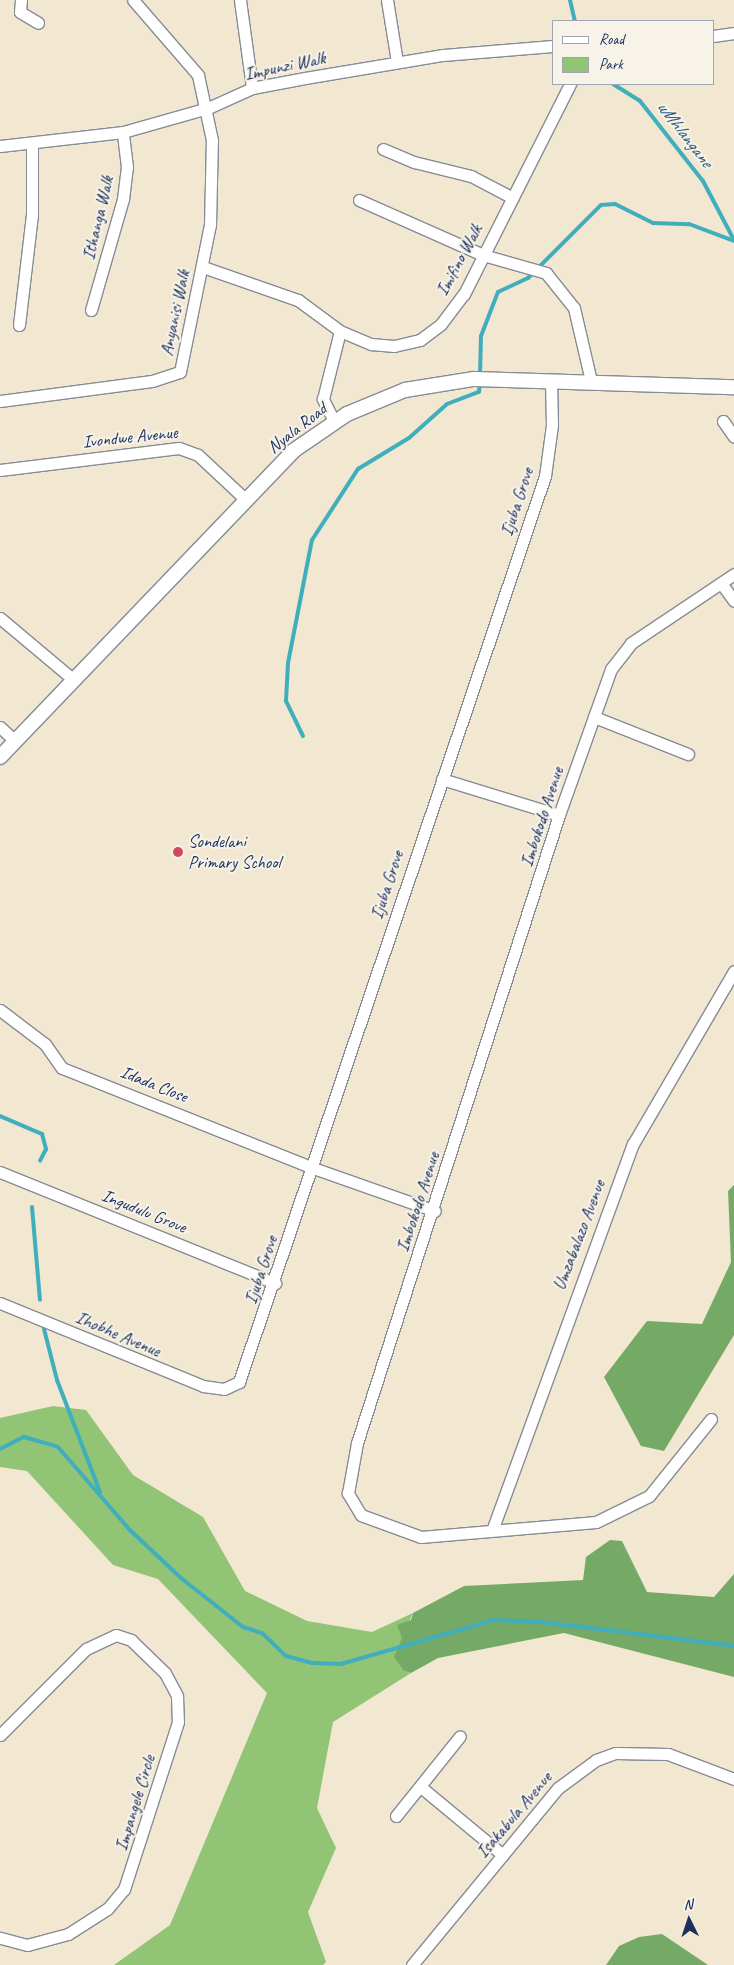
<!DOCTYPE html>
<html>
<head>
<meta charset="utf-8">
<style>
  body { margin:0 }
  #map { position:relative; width:734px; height:1965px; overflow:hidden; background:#f2e7d0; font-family:Caveat,sans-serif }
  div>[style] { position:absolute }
  .green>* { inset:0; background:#92c475 }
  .forest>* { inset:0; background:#75aa66 }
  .stream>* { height:4px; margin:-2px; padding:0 2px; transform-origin:2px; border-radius:2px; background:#40aebd }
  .roads { filter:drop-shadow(1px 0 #868b97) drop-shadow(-1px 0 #868b97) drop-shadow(0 1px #868b97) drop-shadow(0 -1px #868b97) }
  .minor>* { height:11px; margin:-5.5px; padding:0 5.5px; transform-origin:5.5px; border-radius:5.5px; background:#fff }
  .tertiary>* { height:14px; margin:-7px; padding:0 7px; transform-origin:7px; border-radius:7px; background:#fff }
  .dots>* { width:14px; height:14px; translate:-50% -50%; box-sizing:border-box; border:2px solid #f7f3e8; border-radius:50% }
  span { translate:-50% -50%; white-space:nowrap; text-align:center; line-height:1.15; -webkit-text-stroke:4px #f7f3e8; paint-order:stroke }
  .street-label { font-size:18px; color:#1b2f5e }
  .poi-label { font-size:18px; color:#1b2f5e }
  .left { translate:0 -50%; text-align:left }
  .water-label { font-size:19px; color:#285b7f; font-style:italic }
  .legend { position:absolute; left:552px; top:20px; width:162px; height:65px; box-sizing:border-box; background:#f7f3e8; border:1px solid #9fa5b1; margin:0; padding:6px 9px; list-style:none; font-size:15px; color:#1b2f5e }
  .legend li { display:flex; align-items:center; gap:10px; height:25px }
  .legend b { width:25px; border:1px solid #9fa5b1 }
  .north { position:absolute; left:664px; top:1895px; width:50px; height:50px; -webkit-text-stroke:4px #f7f3e8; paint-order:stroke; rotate:356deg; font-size:14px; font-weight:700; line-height:20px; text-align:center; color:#1b2f5e }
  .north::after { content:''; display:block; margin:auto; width:18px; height:22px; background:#1b2f5e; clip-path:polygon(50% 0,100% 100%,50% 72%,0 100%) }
</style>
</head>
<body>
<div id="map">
  <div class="green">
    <i style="clip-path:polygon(53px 1406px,86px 1410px,133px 1475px,203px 1517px,245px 1591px,307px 1621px,372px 1632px,413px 1613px,402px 1638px,404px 1671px,411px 1673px,333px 1722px,317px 1808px,336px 1848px,308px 1912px,326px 1962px,323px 1965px,114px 1965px,170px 1925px,267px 1693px,158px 1579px,113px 1565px,27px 1471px,0 1467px,0 1418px)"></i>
  </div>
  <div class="forest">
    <i style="clip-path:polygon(734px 1185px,734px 1335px,664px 1451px,641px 1446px,604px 1377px,647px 1321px,702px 1324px,731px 1262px,728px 1191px)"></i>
    <i style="clip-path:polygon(610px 1540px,622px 1541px,647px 1592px,714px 1597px,734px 1574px,734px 1677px,564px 1633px,438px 1658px,411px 1673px,404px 1671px,394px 1657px,402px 1638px,397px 1625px,411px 1620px,413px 1613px,464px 1586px,583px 1580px,586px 1557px)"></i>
    <i style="clip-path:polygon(662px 1934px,708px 1965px,606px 1965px,619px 1946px,639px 1937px)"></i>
  </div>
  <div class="stream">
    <i style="left:570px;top:0;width:22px;rotate:77deg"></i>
    <i style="left:613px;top:84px;width:32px;rotate:32deg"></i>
    <i style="left:640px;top:101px;width:102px;rotate:51.8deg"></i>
    <i style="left:703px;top:181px;width:67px;rotate:62.3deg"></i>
    <i style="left:480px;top:376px;width:40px;rotate:-88.6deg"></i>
    <i style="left:481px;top:336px;width:47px;rotate:-68.9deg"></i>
    <i style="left:498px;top:292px;width:33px;rotate:-25deg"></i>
    <i style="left:528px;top:278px;width:103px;rotate:-45deg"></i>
    <i style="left:601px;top:205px;width:14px;rotate:-4deg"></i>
    <i style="left:615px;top:204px;width:42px;rotate:26.6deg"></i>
    <i style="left:653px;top:223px;width:36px;rotate:2deg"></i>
    <i style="left:689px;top:224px;width:48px;rotate:20.7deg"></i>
    <i style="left:303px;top:736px;width:39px;rotate:-116deg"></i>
    <i style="left:286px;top:701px;width:38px;rotate:-87deg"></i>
    <i style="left:288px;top:663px;width:125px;rotate:-79deg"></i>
    <i style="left:312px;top:540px;width:85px;rotate:-57.1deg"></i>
    <i style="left:358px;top:469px;width:60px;rotate:-31.3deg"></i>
    <i style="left:409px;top:438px;width:51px;rotate:-41.8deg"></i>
    <i style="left:447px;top:404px;width:34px;rotate:-21deg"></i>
    <i style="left:479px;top:392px;width:9px;rotate:-84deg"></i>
    <i style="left:0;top:1116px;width:46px;rotate:23.2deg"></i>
    <i style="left:42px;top:1134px;width:16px;rotate:75deg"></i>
    <i style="left:46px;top:1149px;width:13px;rotate:117deg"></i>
    <i style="left:32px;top:1207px;width:93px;rotate:85.1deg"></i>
    <i style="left:44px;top:1329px;width:53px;rotate:75.7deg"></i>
    <i style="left:57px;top:1380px;width:120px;rotate:69deg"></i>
    <i style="left:0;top:1449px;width:27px;rotate:-27deg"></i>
    <i style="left:24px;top:1437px;width:35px;rotate:16deg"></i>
    <i style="left:58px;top:1447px;width:110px;rotate:49.1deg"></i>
    <i style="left:130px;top:1530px;width:70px;rotate:43.3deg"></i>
    <i style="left:181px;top:1578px;width:79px;rotate:38.3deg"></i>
    <i style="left:243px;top:1627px;width:20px;rotate:18deg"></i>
    <i style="left:262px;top:1633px;width:33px;rotate:44deg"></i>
    <i style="left:286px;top:1656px;width:27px;rotate:15deg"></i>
    <i style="left:312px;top:1663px;width:29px;rotate:2deg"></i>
    <i style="left:341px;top:1664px;width:159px;rotate:-16deg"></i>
    <i style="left:494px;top:1620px;width:48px;rotate:2.4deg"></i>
    <i style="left:542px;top:1622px;width:193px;rotate:7.1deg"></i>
  </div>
  <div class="roads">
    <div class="minor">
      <i style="left:21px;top:0;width:12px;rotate:95deg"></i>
      <i style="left:20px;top:12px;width:21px;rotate:31deg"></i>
      <i style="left:240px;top:0;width:89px;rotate:82.2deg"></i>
      <i style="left:387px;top:0;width:63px;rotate:80.8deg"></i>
      <i style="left:713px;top:36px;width:21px;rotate:-8deg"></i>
      <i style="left:0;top:146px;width:124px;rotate:-6.5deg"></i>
      <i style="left:123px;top:132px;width:88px;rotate:-15.8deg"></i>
      <i style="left:208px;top:108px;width:48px;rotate:-24.4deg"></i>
      <i style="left:252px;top:88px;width:54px;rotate:-10.7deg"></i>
      <i style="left:305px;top:78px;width:140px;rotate:-9.5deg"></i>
      <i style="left:443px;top:55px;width:110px;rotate:-4.7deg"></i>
      <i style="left:383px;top:149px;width:34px;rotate:23deg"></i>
      <i style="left:414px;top:162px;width:59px;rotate:13.8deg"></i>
      <i style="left:471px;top:176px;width:47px;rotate:27.6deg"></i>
      <i style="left:359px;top:200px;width:136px;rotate:23.9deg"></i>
      <i style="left:483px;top:255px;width:66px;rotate:15.9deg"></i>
      <i style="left:546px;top:273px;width:45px;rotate:51.3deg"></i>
      <i style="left:574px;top:308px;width:75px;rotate:76.9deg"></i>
      <i style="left:203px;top:267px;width:101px;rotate:19.2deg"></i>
      <i style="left:298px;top:300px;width:52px;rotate:36.4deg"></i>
      <i style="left:340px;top:331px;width:34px;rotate:23deg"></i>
      <i style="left:371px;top:344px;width:23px;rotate:5deg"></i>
      <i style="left:394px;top:346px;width:27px;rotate:-13deg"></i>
      <i style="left:420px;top:340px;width:26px;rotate:-37deg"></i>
      <i style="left:441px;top:324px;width:38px;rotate:-53deg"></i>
      <i style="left:464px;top:294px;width:235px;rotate:-63.2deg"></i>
      <i style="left:91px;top:310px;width:116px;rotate:-73.9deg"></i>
      <i style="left:123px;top:199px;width:32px;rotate:-83deg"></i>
      <i style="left:127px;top:167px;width:35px;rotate:-97deg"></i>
      <i style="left:19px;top:325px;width:111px;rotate:-83.3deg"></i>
      <i style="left:32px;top:215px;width:70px;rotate:-90deg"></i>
      <i style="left:0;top:401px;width:153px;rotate:-7.5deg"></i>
      <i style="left:152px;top:381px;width:29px;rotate:-18deg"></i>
      <i style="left:180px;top:372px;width:150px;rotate:-78.5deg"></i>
      <i style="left:210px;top:225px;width:85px;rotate:-88.7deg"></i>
      <i style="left:212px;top:140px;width:66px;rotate:-102.2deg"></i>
      <i style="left:198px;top:75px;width:99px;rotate:-130.9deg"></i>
      <i style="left:334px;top:421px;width:25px;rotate:-117deg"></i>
      <i style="left:323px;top:399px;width:70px;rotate:-76deg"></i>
      <i style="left:723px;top:421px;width:19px;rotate:55deg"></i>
      <i style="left:0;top:470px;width:180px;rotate:-7deg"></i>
      <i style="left:179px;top:448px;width:20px;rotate:20deg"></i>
      <i style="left:198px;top:455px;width:64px;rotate:43.1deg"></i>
      <i style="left:721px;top:583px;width:22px;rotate:54deg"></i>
      <i style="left:0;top:618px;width:97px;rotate:40deg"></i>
      <i style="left:594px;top:717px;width:101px;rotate:21.5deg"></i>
      <i style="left:0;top:727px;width:21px;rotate:43deg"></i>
      <i style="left:442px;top:779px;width:122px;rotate:17.1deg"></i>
      <i style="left:0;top:1010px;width:56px;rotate:37.1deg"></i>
      <i style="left:45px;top:1044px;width:29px;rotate:55deg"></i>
      <i style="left:62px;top:1068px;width:270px;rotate:21.7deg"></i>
      <i style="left:313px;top:1168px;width:129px;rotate:19.4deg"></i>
      <i style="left:0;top:1172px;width:297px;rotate:22deg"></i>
      <i style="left:0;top:1303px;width:219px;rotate:22.2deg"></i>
      <i style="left:203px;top:1386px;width:21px;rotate:8deg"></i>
      <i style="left:224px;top:1389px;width:17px;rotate:-25deg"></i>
      <i style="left:239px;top:1382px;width:956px;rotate:-71.34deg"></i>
      <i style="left:545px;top:476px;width:51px;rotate:-82.2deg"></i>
      <i style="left:552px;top:425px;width:45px;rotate:-91.3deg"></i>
      <i style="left:711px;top:1419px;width:99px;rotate:128.8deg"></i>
      <i style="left:649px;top:1496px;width:59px;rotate:153.9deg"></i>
      <i style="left:596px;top:1522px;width:176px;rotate:175.1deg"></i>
      <i style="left:421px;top:1537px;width:64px;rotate:-159.9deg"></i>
      <i style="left:361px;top:1515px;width:26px;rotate:-121deg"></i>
      <i style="left:348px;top:1493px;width:51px;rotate:-79.8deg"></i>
      <i style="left:357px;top:1443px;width:660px;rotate:-72.17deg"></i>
      <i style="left:559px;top:815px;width:155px;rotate:-70.4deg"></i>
      <i style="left:611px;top:669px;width:33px;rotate:-52deg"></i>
      <i style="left:631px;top:643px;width:124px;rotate:-33.8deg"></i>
      <i style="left:493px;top:1528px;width:409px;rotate:-70deg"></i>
      <i style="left:633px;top:1144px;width:200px;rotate:-59.7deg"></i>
      <i style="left:0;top:1735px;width:122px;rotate:-45deg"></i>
      <i style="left:86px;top:1649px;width:33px;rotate:-25deg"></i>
      <i style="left:116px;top:1635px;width:16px;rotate:18deg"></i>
      <i style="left:131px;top:1640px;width:47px;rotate:44.1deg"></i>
      <i style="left:165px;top:1673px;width:26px;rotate:62deg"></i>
      <i style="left:177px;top:1696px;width:26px;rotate:88deg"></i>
      <i style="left:178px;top:1722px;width:176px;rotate:107.9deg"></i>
      <i style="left:124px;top:1889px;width:26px;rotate:130deg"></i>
      <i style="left:107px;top:1909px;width:46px;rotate:147.3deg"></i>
      <i style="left:68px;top:1934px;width:42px;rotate:165deg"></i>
      <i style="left:27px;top:1945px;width:28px;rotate:-165deg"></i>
      <i style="left:422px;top:1788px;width:105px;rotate:39.6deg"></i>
      <i style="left:396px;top:1816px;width:102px;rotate:-51.3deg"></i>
      <i style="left:412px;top:1965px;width:229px;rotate:-50.5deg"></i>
      <i style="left:558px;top:1788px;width:47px;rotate:-36.4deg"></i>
      <i style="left:596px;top:1760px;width:20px;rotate:-20deg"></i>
      <i style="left:615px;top:1753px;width:53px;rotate:1.1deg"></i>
      <i style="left:668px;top:1754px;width:71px;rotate:20.7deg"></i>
    </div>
    <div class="tertiary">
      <i style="left:0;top:757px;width:424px;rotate:-46.2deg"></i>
      <i style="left:293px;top:451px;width:65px;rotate:-34.4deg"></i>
      <i style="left:347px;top:414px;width:63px;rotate:-22.5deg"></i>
      <i style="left:405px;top:390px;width:70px;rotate:-9.1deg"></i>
      <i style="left:474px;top:379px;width:260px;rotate:1.8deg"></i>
    </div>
  </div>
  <div class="dots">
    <i style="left:178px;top:852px;background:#d1495b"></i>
  </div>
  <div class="street-label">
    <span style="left:285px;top:66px;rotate:-12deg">Impunzi Walk</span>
    <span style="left:98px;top:218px;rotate:-77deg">Ithanga Walk</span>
    <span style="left:459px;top:260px;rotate:-62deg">Imifino Walk</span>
    <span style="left:175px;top:313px;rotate:-78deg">Anyanisi Walk</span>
    <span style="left:297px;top:428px;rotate:-38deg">Nyala Road</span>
    <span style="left:130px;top:437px;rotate:-6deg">Ivondwe Avenue</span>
    <span style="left:517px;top:502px;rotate:-72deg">Ijuba Grove</span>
    <span style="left:542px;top:817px;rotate:-72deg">Imbokodo Avenue</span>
    <span style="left:387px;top:885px;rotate:-72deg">Ijuba Grove</span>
    <span style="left:154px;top:1084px;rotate:22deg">Idada Close</span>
    <span style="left:418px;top:1202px;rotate:-72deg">Imbokodo Avenue</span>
    <span style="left:144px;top:1211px;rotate:22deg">Ingudulu Grove</span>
    <span style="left:579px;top:1235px;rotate:-69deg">Umzabalazo Avenue</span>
    <span style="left:261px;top:1270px;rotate:-72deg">Ijuba Grove</span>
    <span style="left:118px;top:1334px;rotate:23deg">Ihobhe Avenue</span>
    <span style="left:135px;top:1803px;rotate:-73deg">Impangele Circle</span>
    <span style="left:514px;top:1815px;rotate:-50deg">Isakabula Avenue</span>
  </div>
  <div class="poi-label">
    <span class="left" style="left:188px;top:852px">Sondelani<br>Primary School</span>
  </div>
  <div class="water-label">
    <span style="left:684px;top:134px;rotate:52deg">uMhlangane</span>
  </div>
  <ul class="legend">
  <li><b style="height:6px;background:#fff"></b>Road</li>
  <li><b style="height:14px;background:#92c475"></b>Park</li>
  </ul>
  <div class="north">N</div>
</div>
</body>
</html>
